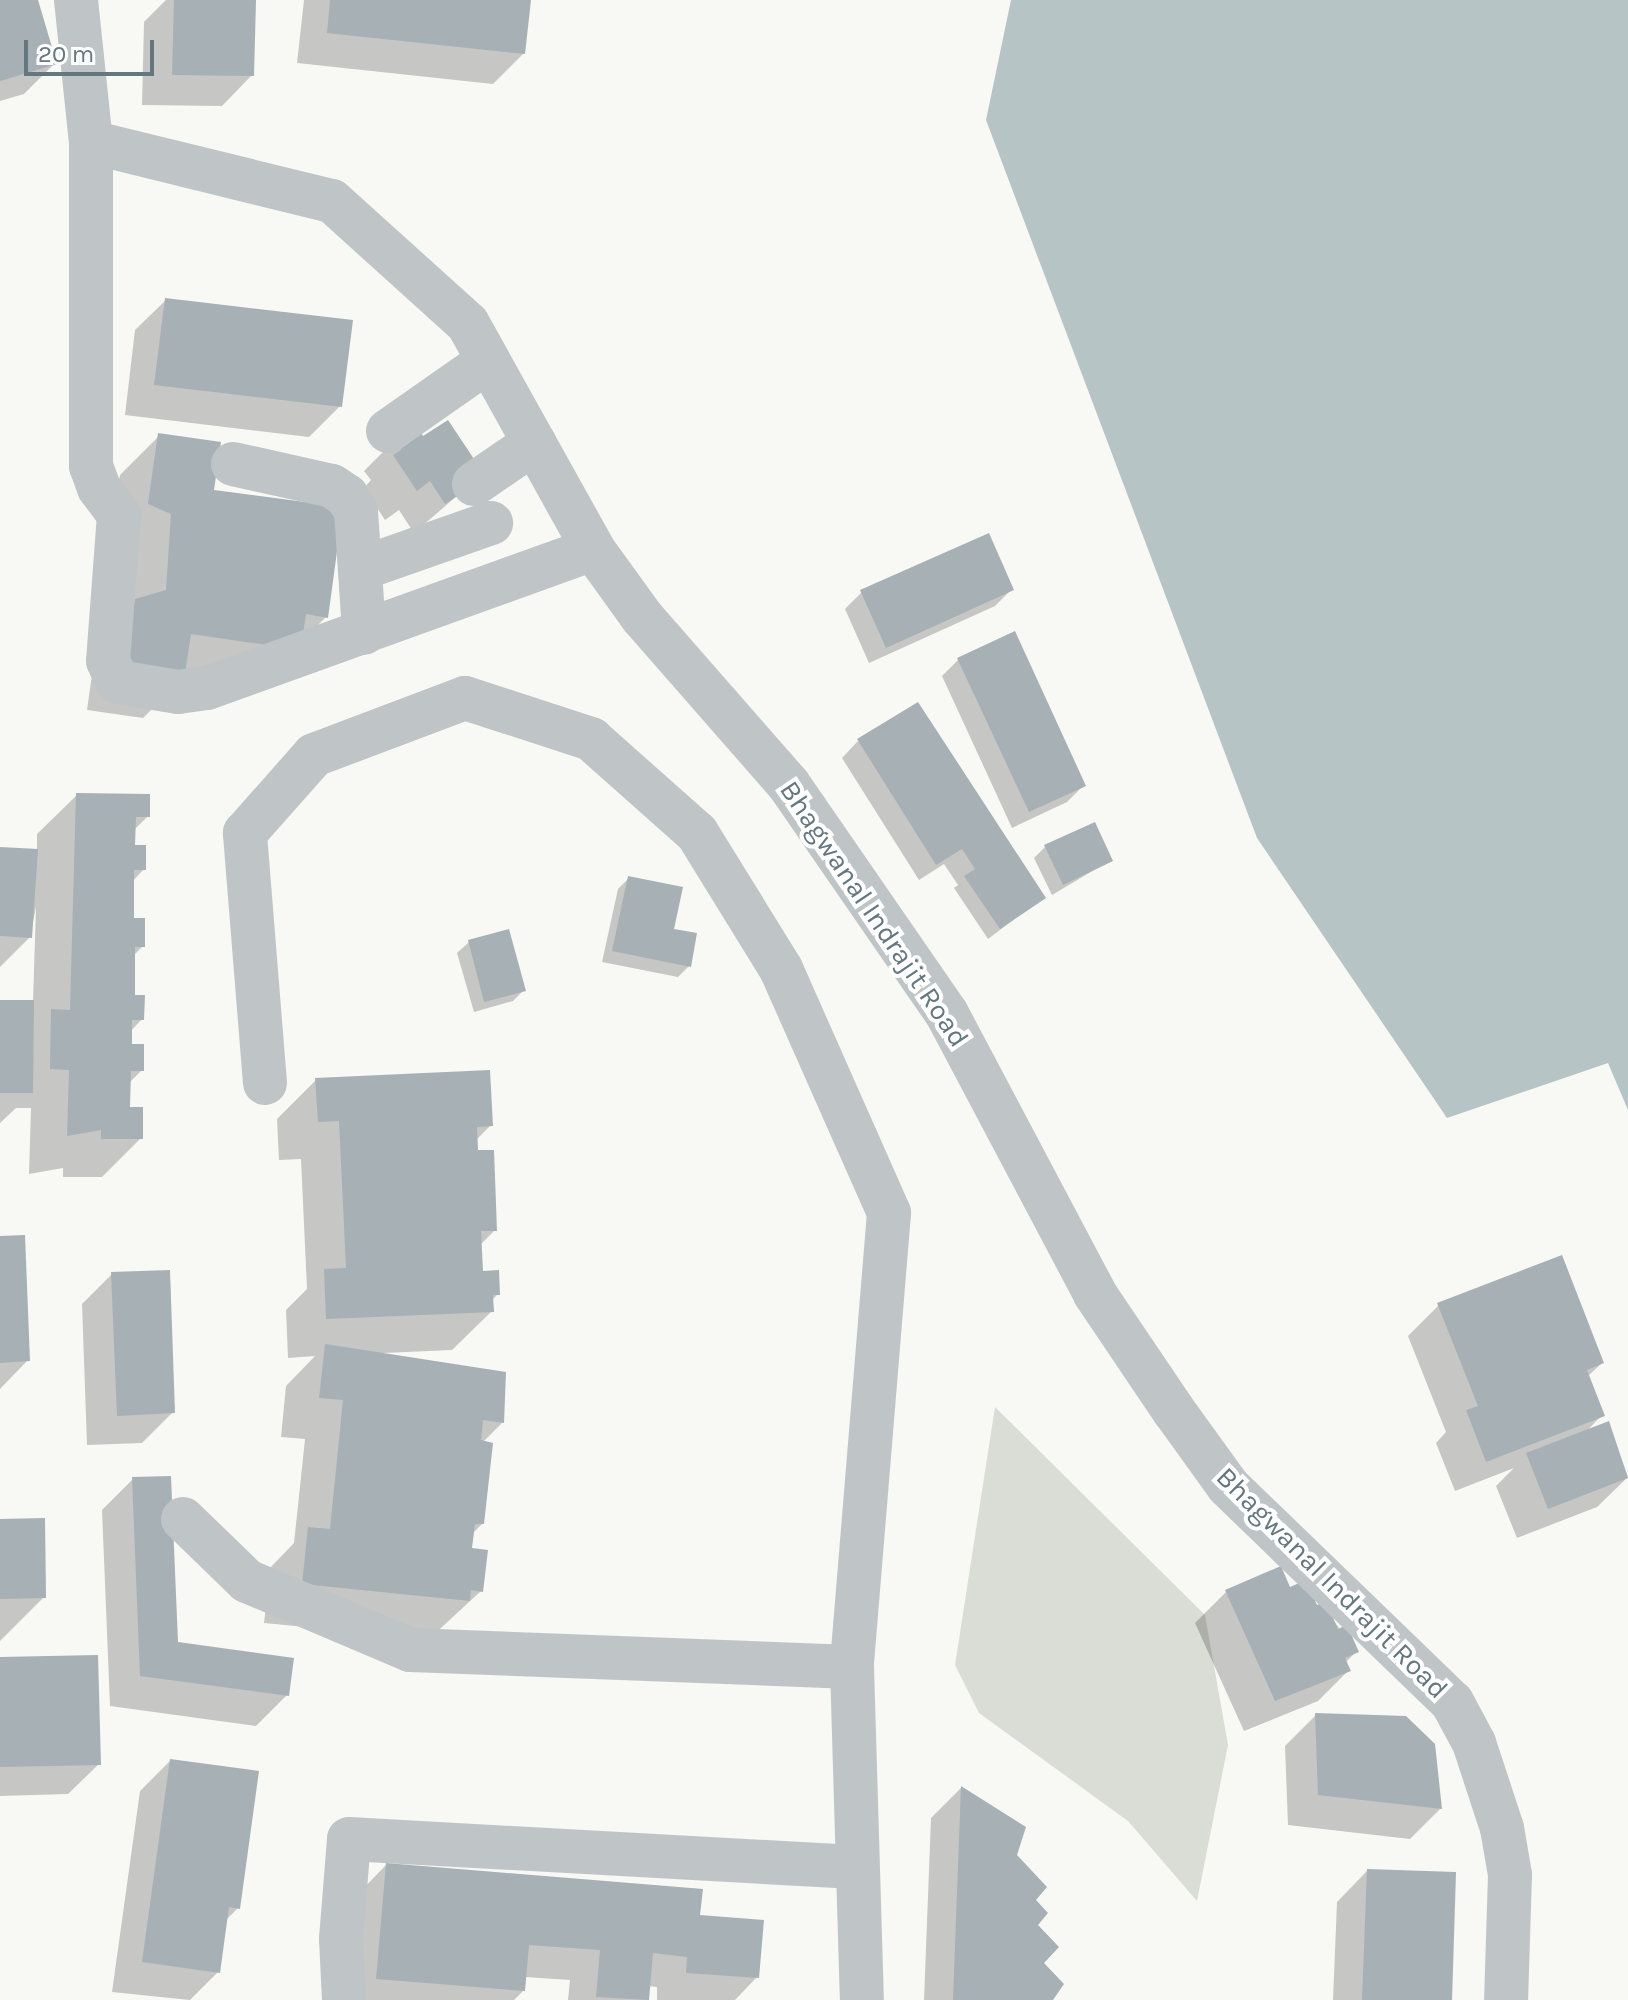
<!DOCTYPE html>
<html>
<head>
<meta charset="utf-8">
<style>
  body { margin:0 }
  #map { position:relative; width:1628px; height:2000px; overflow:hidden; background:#f8f8f5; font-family:Karla,sans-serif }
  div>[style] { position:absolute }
  .green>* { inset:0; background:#d9ddd5 }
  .water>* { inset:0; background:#b6c4c6 }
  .shadow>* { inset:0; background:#0003 }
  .building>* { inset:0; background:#a7b0b4 }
  .minor>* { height:44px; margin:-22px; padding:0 22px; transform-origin:22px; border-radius:22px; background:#bfc5c7 }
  span { translate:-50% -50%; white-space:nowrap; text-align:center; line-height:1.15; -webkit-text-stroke:8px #fff; paint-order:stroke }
  .street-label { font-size:28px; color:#65777e }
  .scale { position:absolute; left:24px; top:40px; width:130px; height:36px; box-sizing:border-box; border:4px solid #65777e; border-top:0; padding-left:10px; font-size:24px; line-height:28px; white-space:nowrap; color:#65777e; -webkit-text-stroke:6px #fff; paint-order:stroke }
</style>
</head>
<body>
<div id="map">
  <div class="green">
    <i style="clip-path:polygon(995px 1407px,1205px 1615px,1228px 1745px,1197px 1901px,1128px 1821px,979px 1713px,955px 1665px)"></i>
  </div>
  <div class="water">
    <i style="clip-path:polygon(1011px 0,1628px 0,1628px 1110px,1608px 1063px,1447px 1118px,1257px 838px,986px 120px)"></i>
  </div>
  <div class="shadow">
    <i style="clip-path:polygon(0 0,35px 0,55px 63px,24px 94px,0 101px)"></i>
    <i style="clip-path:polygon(166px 0,254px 0,252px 75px,222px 106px,142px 105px,144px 22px)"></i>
    <i style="clip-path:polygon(304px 0,529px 0,524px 53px,493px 84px,297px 63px)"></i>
    <i style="clip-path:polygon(166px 300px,340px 406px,309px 437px,125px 415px,135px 330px)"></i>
    <i style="clip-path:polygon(159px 436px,326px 617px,287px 656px,182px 679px,143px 718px,87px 710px,120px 475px)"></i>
    <i style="clip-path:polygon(395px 440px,465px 489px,414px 533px,399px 510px,385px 520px,364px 488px,371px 480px,364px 471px)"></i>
    <i style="clip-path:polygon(1012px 589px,995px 606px,869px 663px,845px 609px,862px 592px)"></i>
    <i style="clip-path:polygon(959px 659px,1084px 785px,1067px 802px,1012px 828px,942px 676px)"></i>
    <i style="clip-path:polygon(858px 741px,1044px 897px,988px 939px,954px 888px,958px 885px,944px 864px,919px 880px,842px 758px)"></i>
    <i style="clip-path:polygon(77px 795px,148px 816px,133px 831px,133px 847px,144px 869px,132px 882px,132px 920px,143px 946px,133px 956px,133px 997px,142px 1019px,130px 1032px,130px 1046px,142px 1070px,129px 1083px,128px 1109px,141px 1138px,102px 1177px,63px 1177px,63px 1168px,29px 1174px,31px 1108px,16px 1108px,0 1123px,0 1002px,33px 1002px,36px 907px,30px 937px,0 967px,0 849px,37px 851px,37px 834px)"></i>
    <i style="clip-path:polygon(1045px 847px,1111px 860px,1052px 895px,1034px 858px)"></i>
    <i style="clip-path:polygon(629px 878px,672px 930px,689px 966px,678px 977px,602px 962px,618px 889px)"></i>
    <i style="clip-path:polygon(469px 942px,524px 990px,513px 1001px,474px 1012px,457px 953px)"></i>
    <i style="clip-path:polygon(316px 1080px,491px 1125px,476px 1140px,495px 1230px,480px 1245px,481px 1273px,498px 1294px,491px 1301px,492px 1311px,452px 1350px,383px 1353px,502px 1423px,482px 1443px,482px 1524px,472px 1534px,470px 1550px,481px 1591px,429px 1639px,264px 1623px,270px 1568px,294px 1543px,305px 1439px,281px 1437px,286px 1386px,315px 1356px,288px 1358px,286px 1310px,307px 1289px,301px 1159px,279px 1160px,277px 1119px)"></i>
    <i style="clip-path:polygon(0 1238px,28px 1360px,0 1389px)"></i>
    <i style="clip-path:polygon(112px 1274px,173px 1412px,142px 1443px,87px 1445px,82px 1304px)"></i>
    <i style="clip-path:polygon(1439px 1305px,1602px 1363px,1587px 1377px,1602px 1415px,1585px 1433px,1608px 1424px,1628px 1477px,1597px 1507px,1517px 1538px,1496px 1486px,1514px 1468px,1455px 1491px,1436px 1443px,1446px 1432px,1408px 1336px)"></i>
    <i style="clip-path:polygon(133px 1479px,176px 1644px,287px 1695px,256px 1726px,110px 1706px,102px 1510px)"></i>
    <i style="clip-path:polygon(0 1521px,44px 1597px,0 1641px)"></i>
    <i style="clip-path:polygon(1280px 1568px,1289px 1589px,1329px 1614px,1356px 1652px,1345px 1663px,1349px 1670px,1318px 1701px,1244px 1731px,1195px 1623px,1226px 1592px)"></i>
    <i style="clip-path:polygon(0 1659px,99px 1764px,68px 1794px,0 1796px)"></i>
    <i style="clip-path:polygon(1316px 1715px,1440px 1809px,1410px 1839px,1288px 1825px,1285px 1746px)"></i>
    <i style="clip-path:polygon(170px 1761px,238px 1908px,225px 1921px,218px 1972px,190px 2000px,112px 1992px,140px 1791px)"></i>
    <i style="clip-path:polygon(961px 1788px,1015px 1856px,1033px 1900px,1051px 2000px,924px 2000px,931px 1818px)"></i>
    <i style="clip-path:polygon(386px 1865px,698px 1917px,757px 1977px,735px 2000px,657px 2000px,657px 1987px,648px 1986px,647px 2000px,568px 2000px,570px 1980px,525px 1977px,524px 1990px,514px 2000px,347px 2000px,356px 1896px)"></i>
    <i style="clip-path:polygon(1367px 1871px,1450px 2000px,1333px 2000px,1337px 1902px)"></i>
  </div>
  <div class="building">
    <i style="clip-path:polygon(0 0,38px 0,57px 64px,0 81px)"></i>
    <i style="clip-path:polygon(174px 0,256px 0,254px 76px,172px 75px)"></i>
    <i style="clip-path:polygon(330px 0,531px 0,525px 54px,327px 33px)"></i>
    <i style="clip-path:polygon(165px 298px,353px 320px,342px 407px,154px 385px)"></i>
    <i style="clip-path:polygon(448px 420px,480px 468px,468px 489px,445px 504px,430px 481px,417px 491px,393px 455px,401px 450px,394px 439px,416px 424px,423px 436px)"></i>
    <i style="clip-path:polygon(158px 433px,221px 442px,214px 490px,343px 507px,328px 618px,306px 614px,302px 640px,288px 648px,191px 634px,184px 680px,125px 671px,135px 599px,166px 590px,171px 514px,148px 504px)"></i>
    <i style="clip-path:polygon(989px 533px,1014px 590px,886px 648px,860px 590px)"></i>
    <i style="clip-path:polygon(1015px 631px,1086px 786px,1029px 812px,957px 658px)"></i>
    <i style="clip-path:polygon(918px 702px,1046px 898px,1000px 929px,964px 876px,975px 869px,962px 849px,936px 865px,857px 739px)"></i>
    <i style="clip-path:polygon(76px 793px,150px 794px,150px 817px,136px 817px,135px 845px,146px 845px,146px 870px,134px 870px,134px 918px,145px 918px,145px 947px,135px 947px,135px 995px,145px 995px,144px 1020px,132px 1020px,132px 1044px,144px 1044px,144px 1071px,131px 1071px,130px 1107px,143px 1107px,143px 1139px,101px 1139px,101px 1130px,67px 1136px,69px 1070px,50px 1069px,51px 1009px,70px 1010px)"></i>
    <i style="clip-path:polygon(1095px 822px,1113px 861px,1063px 885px,1044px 845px)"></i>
    <i style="clip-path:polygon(0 847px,38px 849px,32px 938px,0 936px)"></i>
    <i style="clip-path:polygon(628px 876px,683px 887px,674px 929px,697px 933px,691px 967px,612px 951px)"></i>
    <i style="clip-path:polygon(509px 929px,526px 991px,484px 1002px,468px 940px)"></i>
    <i style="clip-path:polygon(0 1000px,34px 1000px,33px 1093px,0 1093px)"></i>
    <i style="clip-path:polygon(490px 1070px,493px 1126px,477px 1127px,478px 1150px,494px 1150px,497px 1231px,481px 1231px,483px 1271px,499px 1270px,500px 1295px,493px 1295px,494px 1312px,326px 1319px,324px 1269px,346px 1268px,339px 1121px,318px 1122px,315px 1078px)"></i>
    <i style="clip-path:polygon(25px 1235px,30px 1361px,0 1363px,0 1236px)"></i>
    <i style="clip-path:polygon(1562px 1255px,1604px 1363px,1587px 1370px,1605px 1416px,1486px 1462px,1466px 1410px,1478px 1406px,1437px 1303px)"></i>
    <i style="clip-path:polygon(170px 1270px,175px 1413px,117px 1416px,111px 1272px)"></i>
    <i style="clip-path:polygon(325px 1344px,506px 1372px,504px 1423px,483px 1420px,481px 1440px,493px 1443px,484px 1524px,475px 1524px,472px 1548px,488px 1550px,483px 1592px,471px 1590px,470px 1601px,302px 1584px,308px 1527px,330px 1529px,343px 1400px,319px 1398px)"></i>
    <i style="clip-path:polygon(1609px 1421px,1628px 1478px,1548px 1509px,1526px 1453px)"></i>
    <i style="clip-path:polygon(171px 1476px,178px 1642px,294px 1658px,289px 1696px,140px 1676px,132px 1477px)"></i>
    <i style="clip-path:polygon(45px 1518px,46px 1598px,0 1599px,0 1519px)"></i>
    <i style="clip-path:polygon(1281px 1566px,1290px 1587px,1306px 1580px,1317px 1605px,1334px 1597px,1330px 1611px,1338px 1629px,1347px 1625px,1359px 1652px,1345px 1658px,1351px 1671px,1275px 1701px,1225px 1590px)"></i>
    <i style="clip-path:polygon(98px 1655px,101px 1765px,0 1767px,0 1657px)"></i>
    <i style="clip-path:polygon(1315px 1713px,1406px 1716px,1435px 1744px,1442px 1809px,1318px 1795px)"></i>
    <i style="clip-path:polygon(170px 1759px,259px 1771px,240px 1909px,229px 1907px,220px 1973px,142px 1962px)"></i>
    <i style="clip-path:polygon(961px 1786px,1026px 1827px,1017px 1855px,1047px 1887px,1036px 1900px,1048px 1913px,1038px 1925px,1059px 1947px,1044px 1963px,1064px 1984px,1053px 2000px,953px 2000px)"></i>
    <i style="clip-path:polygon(386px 1863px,703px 1889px,700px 1915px,764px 1920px,759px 1978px,686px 1973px,687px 1957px,653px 1953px,649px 2000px,596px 1997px,600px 1950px,529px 1945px,525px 1991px,376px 1979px)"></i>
    <i style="clip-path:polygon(1367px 1869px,1456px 1872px,1452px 2000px,1362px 2000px)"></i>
  </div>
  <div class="minor">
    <i style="left:76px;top:0;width:143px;rotate:84deg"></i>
    <i style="left:91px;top:142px;width:248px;rotate:13.8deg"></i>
    <i style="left:332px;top:201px;width:183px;rotate:42.1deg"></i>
    <i style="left:468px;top:324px;width:257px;rotate:60.9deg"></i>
    <i style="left:593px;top:549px;width:84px;rotate:54.2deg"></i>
    <i style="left:642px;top:617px;width:223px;rotate:48.8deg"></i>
    <i style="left:789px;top:785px;width:278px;rotate:55.4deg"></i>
    <i style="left:947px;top:1014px;width:317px;rotate:62.1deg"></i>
    <i style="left:1095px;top:1294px;width:141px;rotate:56deg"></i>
    <i style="left:1174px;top:1411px;width:92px;rotate:54.2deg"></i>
    <i style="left:1228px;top:1486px;width:311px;rotate:44deg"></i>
    <i style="left:1452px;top:1702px;width:47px;rotate:61.8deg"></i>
    <i style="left:1474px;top:1743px;width:89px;rotate:71.8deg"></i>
    <i style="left:1502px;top:1828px;width:48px;rotate:80.3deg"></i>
    <i style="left:1510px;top:1875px;width:125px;rotate:91.8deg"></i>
    <i style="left:91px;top:142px;width:324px;rotate:90deg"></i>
    <i style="left:91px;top:466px;width:23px;rotate:70deg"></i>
    <i style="left:99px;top:488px;width:34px;rotate:53deg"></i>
    <i style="left:119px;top:515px;width:146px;rotate:94.3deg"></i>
    <i style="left:108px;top:661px;width:23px;rotate:65deg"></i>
    <i style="left:118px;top:682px;width:61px;rotate:9.5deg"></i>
    <i style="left:178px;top:692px;width:29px;rotate:-8deg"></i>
    <i style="left:207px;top:688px;width:410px;rotate:-19.8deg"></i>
    <i style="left:388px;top:431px;width:122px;rotate:-35deg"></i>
    <i style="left:233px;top:464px;width:101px;rotate:12.5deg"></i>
    <i style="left:332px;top:486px;width:18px;rotate:34deg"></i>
    <i style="left:347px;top:496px;width:17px;rotate:59deg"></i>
    <i style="left:356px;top:511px;width:122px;rotate:86.2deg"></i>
    <i style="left:474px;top:484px;width:73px;rotate:-34.3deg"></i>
    <i style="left:360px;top:569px;width:139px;rotate:-19.3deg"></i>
    <i style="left:265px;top:1083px;width:251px;rotate:-94.6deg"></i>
    <i style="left:245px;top:833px;width:104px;rotate:-48.5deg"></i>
    <i style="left:314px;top:755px;width:161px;rotate:-20.7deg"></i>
    <i style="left:465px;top:698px;width:133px;rotate:18deg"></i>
    <i style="left:591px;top:739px;width:142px;rotate:41.6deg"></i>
    <i style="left:697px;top:833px;width:160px;rotate:58.3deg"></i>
    <i style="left:781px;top:969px;width:267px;rotate:66.1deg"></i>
    <i style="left:889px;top:1213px;width:456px;rotate:94.7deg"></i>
    <i style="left:852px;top:1667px;width:333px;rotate:88.3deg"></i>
    <i style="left:183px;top:1519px;width:89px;rotate:44.1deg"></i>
    <i style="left:247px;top:1581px;width:177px;rotate:22.9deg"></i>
    <i style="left:410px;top:1650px;width:442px;rotate:2.2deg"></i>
    <i style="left:344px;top:2000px;width:61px;rotate:-92.8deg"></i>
    <i style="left:341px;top:1939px;width:100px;rotate:-85.4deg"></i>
    <i style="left:349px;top:1839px;width:507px;rotate:3.17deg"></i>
  </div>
  <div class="street-label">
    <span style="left:874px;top:914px;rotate:56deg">Bhagwanal Indrajit Road</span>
    <span style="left:1332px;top:1583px;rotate:45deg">Bhagwanal Indrajit Road</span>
  </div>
  <div class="scale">20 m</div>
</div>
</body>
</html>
